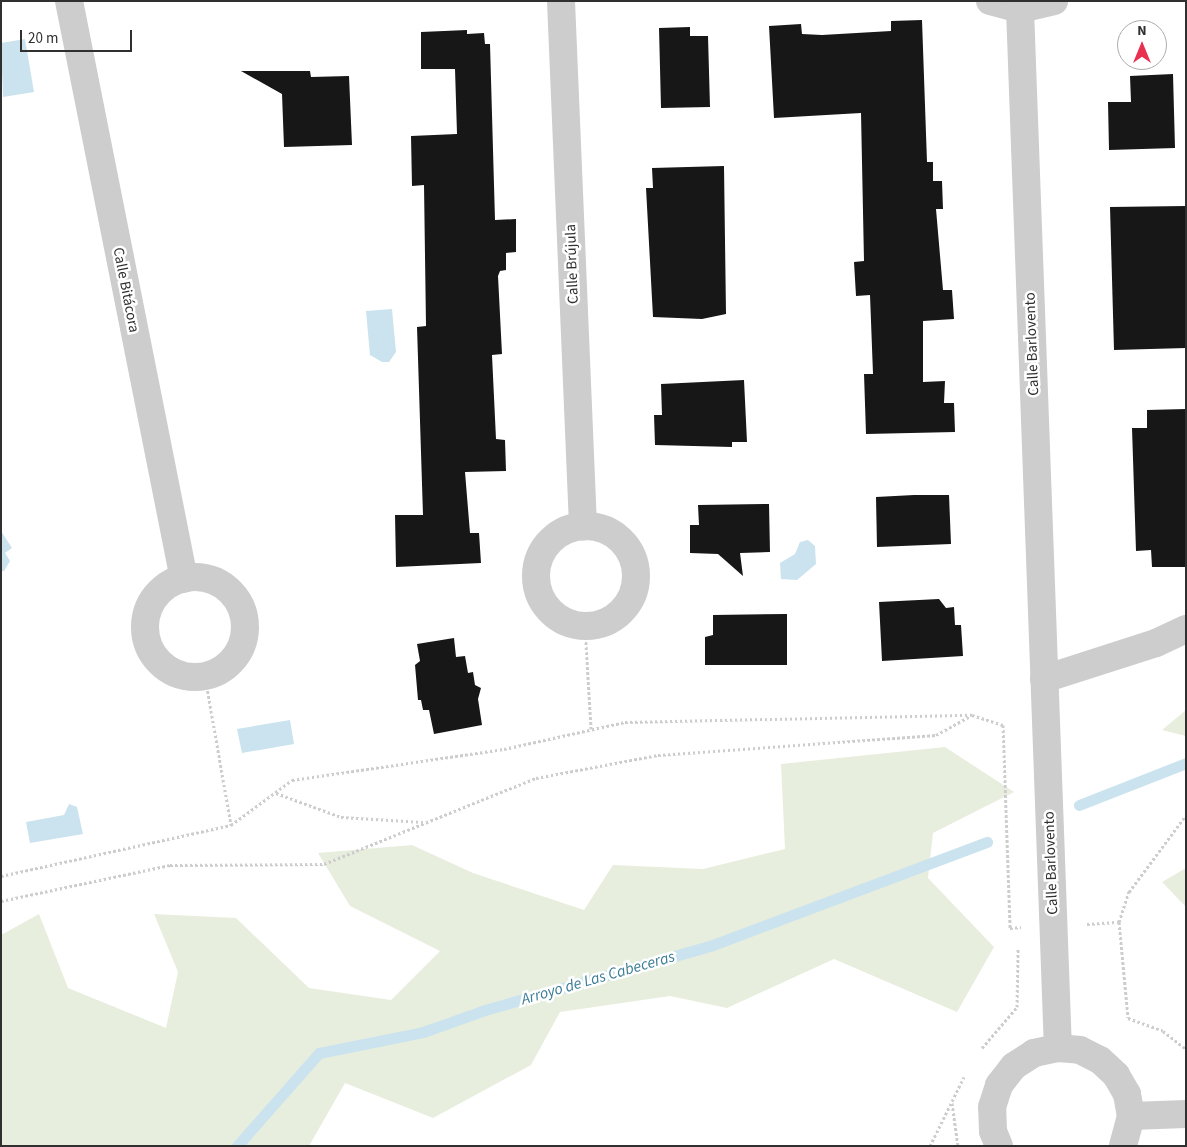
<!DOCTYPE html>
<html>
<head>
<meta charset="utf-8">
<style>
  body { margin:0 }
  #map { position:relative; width:1187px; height:1147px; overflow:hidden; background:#fff; font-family:"Source Sans 3",sans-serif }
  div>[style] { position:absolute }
  .green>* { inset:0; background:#e8eede }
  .water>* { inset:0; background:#cae3ee }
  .stream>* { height:11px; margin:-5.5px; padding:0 5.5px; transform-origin:5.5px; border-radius:5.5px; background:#cae3ee }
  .building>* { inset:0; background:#171717 }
  .path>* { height:3px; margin-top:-1.5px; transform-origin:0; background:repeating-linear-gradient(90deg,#cdcdcd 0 2.5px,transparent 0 5px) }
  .minor>* { height:28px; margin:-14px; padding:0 14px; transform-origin:14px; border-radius:14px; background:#cdcdcd }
  .minor>.ring { margin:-14px; padding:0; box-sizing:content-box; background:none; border:28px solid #cdcdcd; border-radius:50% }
  span { translate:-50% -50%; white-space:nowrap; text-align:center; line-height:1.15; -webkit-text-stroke:5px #fff; paint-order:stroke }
  .street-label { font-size:15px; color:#303030 }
  .water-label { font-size:16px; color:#3b7c96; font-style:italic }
  .frame { position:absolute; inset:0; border:2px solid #303030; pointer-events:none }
  .north { position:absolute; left:1117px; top:20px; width:50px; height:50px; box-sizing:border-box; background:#fff; border:1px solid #acacac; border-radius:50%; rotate:0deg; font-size:14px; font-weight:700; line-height:20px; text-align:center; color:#303030 }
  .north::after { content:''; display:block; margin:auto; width:18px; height:22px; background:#ea3051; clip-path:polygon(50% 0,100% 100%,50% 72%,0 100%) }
  .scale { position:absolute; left:20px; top:30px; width:112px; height:22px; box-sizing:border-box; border:2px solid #303030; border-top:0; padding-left:6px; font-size:15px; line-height:18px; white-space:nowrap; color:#303030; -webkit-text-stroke:4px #fff; paint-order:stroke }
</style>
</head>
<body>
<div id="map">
  <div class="green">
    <i style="clip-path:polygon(1186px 710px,1186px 736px,1162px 730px)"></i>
    <i style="clip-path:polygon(945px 747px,1014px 792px,933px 833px,928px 878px,994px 947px,957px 1012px,834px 959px,727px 1008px,670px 996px,560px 1012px,531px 1065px,433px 1118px,345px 1083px,309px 1146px,1px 1146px,1px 935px,39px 914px,68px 988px,166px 1028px,178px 972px,154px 914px,236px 918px,309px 988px,391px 1000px,440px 951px,350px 906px,318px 853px,412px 845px,473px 873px,584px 910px,613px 865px,703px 869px,785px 849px,781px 764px)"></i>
    <i style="clip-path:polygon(1186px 868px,1186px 907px,1162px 882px)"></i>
  </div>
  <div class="water">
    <i style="clip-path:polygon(25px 39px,34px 92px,3px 97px,1px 43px)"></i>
    <i style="clip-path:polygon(392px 309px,396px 352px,389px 362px,382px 362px,370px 355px,366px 311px)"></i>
    <i style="clip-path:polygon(1px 531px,12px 548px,5px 553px,10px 561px,4px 571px,1px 571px)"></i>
    <i style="clip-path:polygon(808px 540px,815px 546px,816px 564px,797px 580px,781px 579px,780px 563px,795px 554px,800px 542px)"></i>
    <i style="clip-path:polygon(290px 720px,294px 744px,242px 753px,237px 729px)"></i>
    <i style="clip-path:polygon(69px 804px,77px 807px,83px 834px,30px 843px,26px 822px,64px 815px)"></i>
  </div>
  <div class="stream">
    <i style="left:1079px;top:805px;width:115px;rotate:-21.4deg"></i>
    <i style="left:237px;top:1146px;width:124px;rotate:-48.6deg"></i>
    <i style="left:319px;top:1053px;width:106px;rotate:-11.4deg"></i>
    <i style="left:423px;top:1032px;width:66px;rotate:-19.5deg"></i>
    <i style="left:485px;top:1010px;width:234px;rotate:-15.9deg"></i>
    <i style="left:710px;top:946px;width:296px;rotate:-20.6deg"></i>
  </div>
  <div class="building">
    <i style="clip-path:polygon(922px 20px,927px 162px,933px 162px,933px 181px,942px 181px,943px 209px,936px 209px,943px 290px,952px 290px,954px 319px,923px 321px,923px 382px,945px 381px,944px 403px,954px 403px,955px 432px,866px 434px,864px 374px,873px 374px,870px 295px,856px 296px,854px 262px,864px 261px,861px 113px,774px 118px,769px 26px,801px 24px,802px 34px,822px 35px,891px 31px,891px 21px)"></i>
    <i style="clip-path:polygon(690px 27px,690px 36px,708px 36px,710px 107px,661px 108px,659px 28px)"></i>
    <i style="clip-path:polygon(467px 30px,467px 34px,484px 33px,485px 44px,490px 44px,495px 220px,516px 219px,516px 252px,506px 253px,506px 270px,500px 271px,498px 276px,502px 354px,492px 355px,496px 439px,505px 440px,506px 471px,465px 472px,470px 533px,479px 533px,481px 563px,396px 567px,395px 515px,423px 515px,417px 327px,426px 326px,424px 185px,412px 186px,411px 136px,457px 134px,455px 69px,421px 69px,421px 32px)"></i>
    <i style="clip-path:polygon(241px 71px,310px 71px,311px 77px,349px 76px,352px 145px,284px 147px,282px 94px)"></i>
    <i style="clip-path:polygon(1173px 74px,1175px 148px,1109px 150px,1108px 102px,1131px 102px,1130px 76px)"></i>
    <i style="clip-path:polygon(724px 166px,726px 314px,702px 319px,653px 317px,646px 188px,653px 188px,652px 168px)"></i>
    <i style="clip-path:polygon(1186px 206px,1186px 348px,1114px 350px,1110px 207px)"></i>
    <i style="clip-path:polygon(744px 380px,747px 442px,732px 442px,732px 447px,655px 445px,654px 415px,662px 415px,661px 384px)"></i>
    <i style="clip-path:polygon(1186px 409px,1186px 567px,1152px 567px,1151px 550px,1136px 551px,1132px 428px,1147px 428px,1147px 410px)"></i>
    <i style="clip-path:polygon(914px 495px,949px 495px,951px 544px,877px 547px,876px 497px)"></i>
    <i style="clip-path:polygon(769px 504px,770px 552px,740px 553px,743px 576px,718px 554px,690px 553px,690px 525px,699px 525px,698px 505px)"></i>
    <i style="clip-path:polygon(939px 599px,946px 608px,954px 607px,955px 625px,961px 625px,963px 656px,882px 661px,879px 602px)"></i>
    <i style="clip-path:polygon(787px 614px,787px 665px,705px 665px,705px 637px,713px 635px,713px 615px)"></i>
    <i style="clip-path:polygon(454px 638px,456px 657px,465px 656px,468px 673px,473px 672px,475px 685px,481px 688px,478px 699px,482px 725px,434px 734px,429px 710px,423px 710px,421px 700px,418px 700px,415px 665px,420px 661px,417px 644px)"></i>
  </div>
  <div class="path">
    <i style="left:585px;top:627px;width:102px;rotate:86.6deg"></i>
    <i style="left:205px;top:676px;width:151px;rotate:80.1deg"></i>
    <i style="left:276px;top:793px;width:69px;rotate:20.3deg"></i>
    <i style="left:341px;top:817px;width:82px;rotate:3.5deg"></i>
    <i style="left:1px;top:876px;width:236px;rotate:-12.5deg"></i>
    <i style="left:231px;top:825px;width:76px;rotate:-36.4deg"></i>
    <i style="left:292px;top:780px;width:214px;rotate:-8.3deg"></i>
    <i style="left:504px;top:749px;width:124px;rotate:-12.6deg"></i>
    <i style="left:625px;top:722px;width:347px;rotate:-1.2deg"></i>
    <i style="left:972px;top:715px;width:33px;rotate:18deg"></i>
    <i style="left:1003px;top:725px;width:203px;rotate:88deg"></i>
    <i style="left:1010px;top:928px;width:11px;rotate:-5deg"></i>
    <i style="left:1px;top:901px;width:173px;rotate:-12deg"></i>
    <i style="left:170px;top:865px;width:154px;rotate:-0.4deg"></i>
    <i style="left:324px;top:864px;width:229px;rotate:-22.1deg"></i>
    <i style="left:536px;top:778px;width:124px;rotate:-10.7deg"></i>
    <i style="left:658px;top:755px;width:279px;rotate:-4.1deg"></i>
    <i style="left:936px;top:735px;width:39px;rotate:-29deg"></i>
    <i style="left:1119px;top:922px;width:32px;rotate:-72deg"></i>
    <i style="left:1129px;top:892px;width:96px;rotate:-53.5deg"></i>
    <i style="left:1087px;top:924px;width:32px;rotate:-4deg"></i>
    <i style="left:1119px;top:922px;width:96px;rotate:84.6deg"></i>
    <i style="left:1128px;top:1018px;width:37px;rotate:20deg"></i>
    <i style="left:1163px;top:1031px;width:29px;rotate:38deg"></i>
    <i style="left:982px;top:1048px;width:54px;rotate:-49.5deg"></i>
    <i style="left:1017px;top:1007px;width:59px;rotate:-89deg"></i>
    <i style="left:952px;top:1103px;width:43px;rotate:82.1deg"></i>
    <i style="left:930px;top:1146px;width:77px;rotate:-63.8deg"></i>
  </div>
  <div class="minor">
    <i style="left:69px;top:1px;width:589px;rotate:78.75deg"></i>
    <i style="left:561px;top:1px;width:526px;rotate:87.6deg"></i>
    <i style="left:990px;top:1px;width:31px;rotate:15deg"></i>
    <i style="left:1020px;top:9px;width:35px;rotate:-13deg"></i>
    <i style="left:1020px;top:9px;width:1040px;rotate:87.91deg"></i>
    <i class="ring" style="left:536px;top:526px;width:72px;height:72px"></i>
    <i class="ring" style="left:145px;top:577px;width:72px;height:72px"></i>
    <i style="left:1044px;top:679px;width:118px;rotate:-17.8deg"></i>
    <i style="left:1156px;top:643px;width:33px;rotate:-25deg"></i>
    <i style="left:1131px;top:1116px;width:55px;rotate:-2.1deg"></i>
    <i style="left:999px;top:1146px;width:16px;rotate:-112deg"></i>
    <i style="left:993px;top:1131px;width:24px;rotate:-92deg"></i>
    <i style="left:992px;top:1107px;width:23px;rotate:-72deg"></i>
    <i style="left:999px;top:1085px;width:24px;rotate:-52deg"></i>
    <i style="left:1014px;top:1066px;width:24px;rotate:-33deg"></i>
    <i style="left:1034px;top:1053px;width:25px;rotate:-12deg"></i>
    <i style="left:1058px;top:1048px;width:22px;rotate:5deg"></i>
    <i style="left:1080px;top:1050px;width:22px;rotate:27deg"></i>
    <i style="left:1100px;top:1060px;width:22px;rotate:43deg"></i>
    <i style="left:1116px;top:1075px;width:22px;rotate:60deg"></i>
    <i style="left:1127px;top:1094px;width:22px;rotate:80deg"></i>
    <i style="left:1131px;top:1116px;width:31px;rotate:105deg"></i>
  </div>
  <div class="street-label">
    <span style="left:572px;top:264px;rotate:-92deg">Calle Brújula</span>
    <span style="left:126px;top:290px;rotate:79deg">Calle Bitácora</span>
    <span style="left:1032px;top:344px;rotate:-92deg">Calle Barlovento</span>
    <span style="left:1051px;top:863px;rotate:-92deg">Calle Barlovento</span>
  </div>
  <div class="water-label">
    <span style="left:598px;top:978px;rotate:-16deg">Arroyo de Las Cabeceras</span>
  </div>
  <div class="frame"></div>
  <div class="north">N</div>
  <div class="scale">20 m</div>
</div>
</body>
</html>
